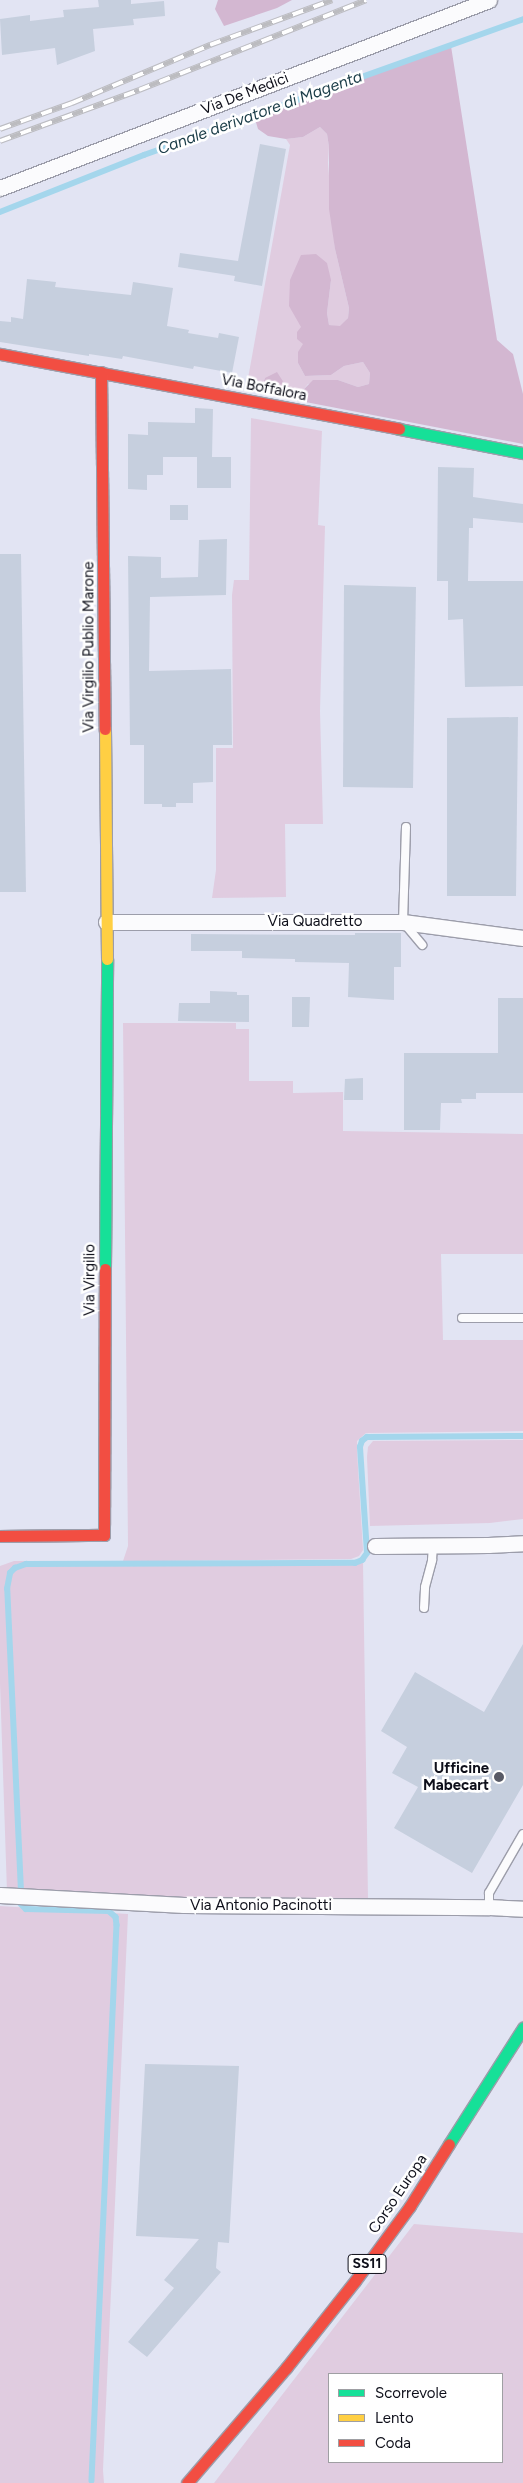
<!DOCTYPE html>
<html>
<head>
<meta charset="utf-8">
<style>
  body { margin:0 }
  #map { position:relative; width:523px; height:2483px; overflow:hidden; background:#e2e4f3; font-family:Figtree,sans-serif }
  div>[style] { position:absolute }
  .green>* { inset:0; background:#e0cce0 }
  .forest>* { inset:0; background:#d3b7d1 }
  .stream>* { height:5.5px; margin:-2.75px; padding:0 2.75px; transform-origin:2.75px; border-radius:2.75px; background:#a4d6ec }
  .building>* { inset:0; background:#c6cfde }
  .roads { filter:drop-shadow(1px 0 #9c9daa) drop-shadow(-1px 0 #9c9daa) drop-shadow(0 1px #9c9daa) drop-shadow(0 -1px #9c9daa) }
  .lane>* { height:8px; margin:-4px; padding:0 4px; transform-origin:4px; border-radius:4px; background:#fbfbfd }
  .street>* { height:15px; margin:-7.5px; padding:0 7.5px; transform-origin:7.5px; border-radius:7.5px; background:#fbfbfd }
  .fast>* { height:11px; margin:-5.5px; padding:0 5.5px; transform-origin:5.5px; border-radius:5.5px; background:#16e098 }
  .slow>* { height:11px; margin:-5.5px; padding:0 5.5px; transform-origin:5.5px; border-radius:5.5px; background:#ffcf43 }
  .jam>* { height:11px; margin:-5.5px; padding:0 5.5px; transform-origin:5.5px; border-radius:5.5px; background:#f24e42 }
  .rail>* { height:5.5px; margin-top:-2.75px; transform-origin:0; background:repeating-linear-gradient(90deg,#fff 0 11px,#bcbcc0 0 22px); box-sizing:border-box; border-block:1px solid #bcbcc0 }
  .dots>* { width:14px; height:14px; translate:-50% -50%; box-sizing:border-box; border:2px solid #fff; border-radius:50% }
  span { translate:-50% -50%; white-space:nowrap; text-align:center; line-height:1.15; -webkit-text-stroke:5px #fff; paint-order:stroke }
  .shield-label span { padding:1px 4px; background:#fff; border:1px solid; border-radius:4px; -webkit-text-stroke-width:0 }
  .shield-label { font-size:14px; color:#0e0f1a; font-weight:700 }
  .street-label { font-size:15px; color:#0e0f1a }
  .poi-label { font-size:15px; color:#0e0f1a; font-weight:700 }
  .right { translate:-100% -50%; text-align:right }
  .water-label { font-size:16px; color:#1a3c47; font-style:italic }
  .legend { position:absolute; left:328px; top:2373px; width:175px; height:90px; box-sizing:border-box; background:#fff; border:1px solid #9f9fa3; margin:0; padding:6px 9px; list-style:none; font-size:15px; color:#0e0f1a }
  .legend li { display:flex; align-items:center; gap:10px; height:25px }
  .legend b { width:25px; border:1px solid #9f9fa3 }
</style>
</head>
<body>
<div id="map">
  <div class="green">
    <i style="clip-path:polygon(320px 127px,327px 134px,329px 147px,328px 163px,335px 249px,349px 308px,348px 318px,340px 327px,329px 325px,327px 313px,331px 280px,301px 327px,304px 343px,298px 363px,305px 376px,331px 375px,344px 366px,363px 362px,370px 373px,369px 384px,358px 387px,338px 380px,308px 384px,303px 390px,295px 390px,284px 383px,265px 378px,262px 386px,247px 384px,290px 145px,286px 139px,303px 137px)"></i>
    <i style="clip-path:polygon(251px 418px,322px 431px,318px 525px,325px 526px,320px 711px,323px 824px,285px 824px,286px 897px,212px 898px,216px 870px,216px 748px,233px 748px,232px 595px,234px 580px,249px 580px)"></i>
    <i style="clip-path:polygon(123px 1023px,236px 1023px,236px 1029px,249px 1029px,249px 1081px,293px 1081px,293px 1093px,343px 1092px,343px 1131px,523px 1134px,523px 1254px,441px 1254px,443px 1340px,523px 1340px,523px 1431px,366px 1433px,357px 1441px,357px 1451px,363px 1550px,359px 1556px,351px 1559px,161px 1561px,363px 1562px,368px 1899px,174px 1900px,7px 1892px,0 1683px,0 1566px,14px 1561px,123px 1561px,128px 1546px)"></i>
    <i style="clip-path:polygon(523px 1440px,523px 1519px,490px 1523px,370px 1526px,367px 1457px,368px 1447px,373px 1441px)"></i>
    <i style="clip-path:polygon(0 1906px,128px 1914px,103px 2470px,104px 2483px,0 2483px)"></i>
    <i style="clip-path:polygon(evenodd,414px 2224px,523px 2233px,523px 2483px,214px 2483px,414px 2224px,329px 2374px,502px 2374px,502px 2462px,329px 2462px,329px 2374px)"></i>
  </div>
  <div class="forest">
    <i style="clip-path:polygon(218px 0,292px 0,277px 8px,224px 26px,215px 9px)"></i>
    <i style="clip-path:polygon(451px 46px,497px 340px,513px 354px,523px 394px,523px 444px,264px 394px,262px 386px,265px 378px,277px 372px,284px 383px,295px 390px,303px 390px,313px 380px,338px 380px,358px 387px,369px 384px,370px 373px,363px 362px,344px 366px,331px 375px,305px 376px,298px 363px,298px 352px,303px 344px,297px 339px,297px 332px,301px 327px,289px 306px,290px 280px,301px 255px,316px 254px,327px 263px,331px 280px,327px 313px,329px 325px,340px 326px,348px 318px,349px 308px,335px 249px,329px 209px,329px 147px,327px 134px,320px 127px,303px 137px,286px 139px,268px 136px,258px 129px,255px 119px)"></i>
  </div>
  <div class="stream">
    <i style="left:0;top:212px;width:155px;rotate:-21.6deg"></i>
    <i style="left:144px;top:155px;width:403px;rotate:-19.7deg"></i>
    <i style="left:21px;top:1892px;width:303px;rotate:-92.6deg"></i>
    <i style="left:7px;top:1589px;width:16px;rotate:-79deg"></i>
    <i style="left:10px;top:1573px;width:7px;rotate:-45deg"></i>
    <i style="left:15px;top:1568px;width:12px;rotate:-20deg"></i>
    <i style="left:26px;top:1564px;width:329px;rotate:-0.2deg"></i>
    <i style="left:355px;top:1563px;width:8px;rotate:-23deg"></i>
    <i style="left:362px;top:1560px;width:9px;rotate:-54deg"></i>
    <i style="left:367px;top:1553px;width:106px;rotate:-93.8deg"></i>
    <i style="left:360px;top:1447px;width:6px;rotate:-72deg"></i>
    <i style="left:362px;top:1441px;width:6px;rotate:-39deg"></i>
    <i style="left:367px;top:1437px;width:156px;rotate:-0.4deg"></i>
    <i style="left:21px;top:1904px;width:7px;rotate:45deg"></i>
    <i style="left:26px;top:1909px;width:83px;rotate:1.4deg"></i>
    <i style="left:109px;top:1911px;width:9px;rotate:41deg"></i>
    <i style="left:116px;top:1917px;width:8px;rotate:83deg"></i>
    <i style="left:117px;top:1925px;width:556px;rotate:92.58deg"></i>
  </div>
  <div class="building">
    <i style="clip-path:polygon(98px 0,131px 0,131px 4px,164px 1px,165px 16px,133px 19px,134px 25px,93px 29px,95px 51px,57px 65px,55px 48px,2px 55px,0 19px,30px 15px,30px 21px,64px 17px,63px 10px,99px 7px)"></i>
    <i style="clip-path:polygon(260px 144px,286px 149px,262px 286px,234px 281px,235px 276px,178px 267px,180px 253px,238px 261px)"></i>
    <i style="clip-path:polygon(27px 279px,56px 282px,55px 287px,131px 295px,133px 282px,173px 288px,167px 326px,189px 330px,188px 333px,218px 338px,219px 333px,239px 337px,232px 373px,194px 366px,193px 369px,123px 356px,122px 359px,89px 354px,89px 356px,0 342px,0 321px,11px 322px,11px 317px,23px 319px)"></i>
    <i style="clip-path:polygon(195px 408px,213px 409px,212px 457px,231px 457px,231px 488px,197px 488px,197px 457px,163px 457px,163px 475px,147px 475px,147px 490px,128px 489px,128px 434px,148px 435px,148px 422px,195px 423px)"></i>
    <i style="clip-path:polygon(438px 467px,474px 468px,473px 497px,523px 504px,523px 523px,473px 518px,473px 528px,469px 528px,468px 581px,523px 581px,523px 686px,465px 687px,463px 619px,448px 620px,448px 581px,437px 581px)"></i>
    <i style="clip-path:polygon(170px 505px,188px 505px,188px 520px,170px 520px)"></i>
    <i style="clip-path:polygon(227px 539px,226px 595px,150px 597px,149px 671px,231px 669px,232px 745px,213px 745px,213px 782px,193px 783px,193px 803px,176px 803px,176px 807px,162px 807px,162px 804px,144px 804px,144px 745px,130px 745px,128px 556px,161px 557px,161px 578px,198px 577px,199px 540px)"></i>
    <i style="clip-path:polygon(0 554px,21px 554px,26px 892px,0 892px)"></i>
    <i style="clip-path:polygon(344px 585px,416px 587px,413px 788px,343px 787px)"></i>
    <i style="clip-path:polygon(518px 717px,516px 896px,447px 896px,447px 718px)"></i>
    <i style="clip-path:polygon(355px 933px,401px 933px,401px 967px,394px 967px,394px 1000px,348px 997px,349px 963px,295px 962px,295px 959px,242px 958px,242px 951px,191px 951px,191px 934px,355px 935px)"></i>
    <i style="clip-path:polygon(210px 991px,237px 992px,237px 995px,249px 995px,249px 1022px,178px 1021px,179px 1003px,210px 1003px)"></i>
    <i style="clip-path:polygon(292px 997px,310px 997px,309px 1027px,292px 1027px)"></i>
    <i style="clip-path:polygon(498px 998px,523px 998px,523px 1093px,476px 1093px,476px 1099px,461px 1099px,462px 1103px,441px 1103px,440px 1130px,404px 1130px,404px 1053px,498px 1053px)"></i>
    <i style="clip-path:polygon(363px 1078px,363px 1100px,344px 1100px,345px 1079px)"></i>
    <i style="clip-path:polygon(523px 1644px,523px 1785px,472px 1873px,394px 1828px,418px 1787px,392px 1773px,407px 1747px,381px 1731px,415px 1672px,484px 1712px)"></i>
    <i style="clip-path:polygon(145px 2064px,239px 2066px,229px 2243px,218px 2242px,216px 2268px,221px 2272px,147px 2357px,128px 2342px,174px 2288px,164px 2280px,199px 2239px,136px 2236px)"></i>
  </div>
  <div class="roads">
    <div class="lane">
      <i style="left:406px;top:827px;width:95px;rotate:91.8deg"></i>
      <i style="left:403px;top:922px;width:30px;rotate:50deg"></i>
      <i style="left:462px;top:1318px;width:61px"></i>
      <i style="left:424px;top:1608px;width:21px;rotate:-87deg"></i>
      <i style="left:425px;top:1587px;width:28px;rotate:-75deg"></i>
      <i style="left:432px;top:1560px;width:14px;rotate:-86deg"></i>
      <i style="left:489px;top:1907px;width:14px;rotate:-90deg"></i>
      <i style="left:489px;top:1893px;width:68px;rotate:-60deg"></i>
    </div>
    <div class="street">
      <i style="left:0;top:188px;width:524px;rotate:-21.03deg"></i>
      <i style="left:106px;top:922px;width:297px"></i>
      <i style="left:403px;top:922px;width:121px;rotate:7.6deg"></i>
      <i style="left:375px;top:1546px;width:113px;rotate:-0.5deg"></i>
      <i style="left:488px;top:1545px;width:35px;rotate:-3deg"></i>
      <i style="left:0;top:1895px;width:184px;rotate:3.1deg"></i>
      <i style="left:184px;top:1905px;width:305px;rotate:0.4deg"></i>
      <i style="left:489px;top:1907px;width:34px;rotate:3deg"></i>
    </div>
    <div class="fast">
      <i style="left:399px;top:429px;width:126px;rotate:11deg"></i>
      <i style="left:105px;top:1269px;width:310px;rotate:-89.6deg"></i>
      <i style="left:449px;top:2144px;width:138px;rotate:-57.5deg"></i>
    </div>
    <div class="slow">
      <i style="left:105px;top:729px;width:230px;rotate:89.5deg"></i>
    </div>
    <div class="jam">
      <i style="left:0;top:354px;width:406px;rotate:10.6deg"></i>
      <i style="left:101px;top:372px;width:357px;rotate:89.4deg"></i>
      <i style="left:0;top:1536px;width:104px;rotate:-0.6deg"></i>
      <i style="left:104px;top:1535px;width:266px;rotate:-89.8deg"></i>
      <i style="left:187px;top:2483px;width:152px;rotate:-49.3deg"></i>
      <i style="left:286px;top:2368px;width:111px;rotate:-51.6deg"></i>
      <i style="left:355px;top:2281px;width:93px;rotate:-53.7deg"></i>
      <i style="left:410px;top:2206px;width:73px;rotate:-57.8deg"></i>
    </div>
  </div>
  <div class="rail">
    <i style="left:0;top:129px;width:77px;rotate:-19.9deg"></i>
    <i style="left:72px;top:103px;width:150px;rotate:-22.8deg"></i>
    <i style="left:210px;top:45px;width:130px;rotate:-20.2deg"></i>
    <i style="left:0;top:141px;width:148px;rotate:-20.1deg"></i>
    <i style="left:139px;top:90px;width:244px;rotate:-21.6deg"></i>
  </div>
  <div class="dots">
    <i style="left:499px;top:1777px;background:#585a66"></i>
  </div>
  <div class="shield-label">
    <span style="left:367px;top:2264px">SS11</span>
  </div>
  <div class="street-label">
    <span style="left:245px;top:94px;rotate:-21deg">Via De Medici</span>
    <span style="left:264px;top:388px;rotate:11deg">Via Boffalora</span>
    <span style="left:89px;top:647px;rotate:-90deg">Via Virgilio Publio Marone</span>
    <span style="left:315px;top:922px">Via Quadretto</span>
    <span style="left:90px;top:1280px;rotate:-90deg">Via Virgilio</span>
    <span style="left:261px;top:1906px">Via Antonio Pacinotti</span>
    <span style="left:398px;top:2194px;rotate:-56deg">Corso Europa</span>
  </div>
  <div class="poi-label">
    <span class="right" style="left:489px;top:1777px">Ufficine<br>Mabecart</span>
  </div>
  <div class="water-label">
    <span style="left:260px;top:113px;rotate:-20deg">Canale derivatore di Magenta</span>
  </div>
  <ul class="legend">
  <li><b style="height:6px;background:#16e098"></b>Scorrevole</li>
  <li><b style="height:6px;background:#ffcf43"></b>Lento</li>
  <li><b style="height:6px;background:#f24e42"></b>Coda</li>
  </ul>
</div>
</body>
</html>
